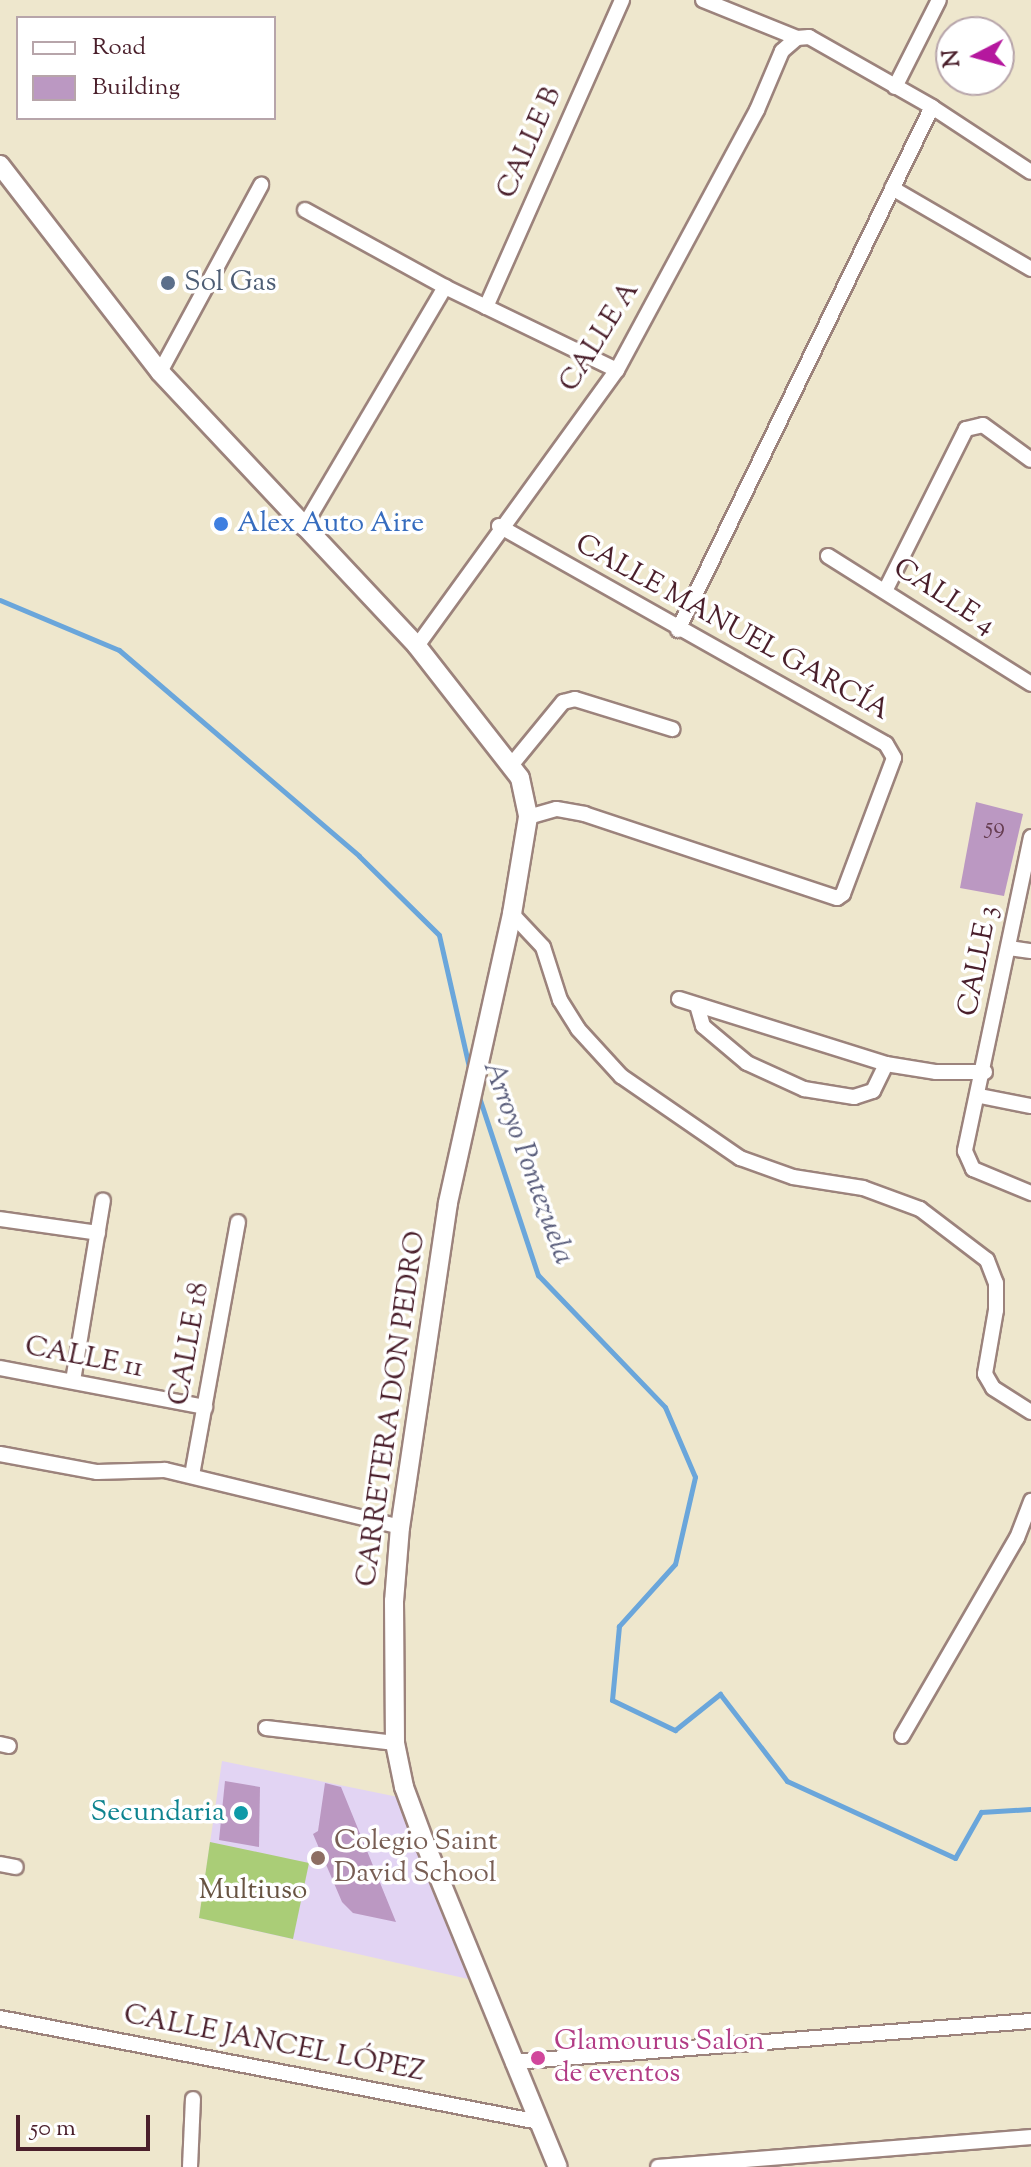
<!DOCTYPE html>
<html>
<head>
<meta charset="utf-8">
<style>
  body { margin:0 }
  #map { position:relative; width:1031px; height:2167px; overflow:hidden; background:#eee7cd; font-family:"Sorts Mill Goudy",serif }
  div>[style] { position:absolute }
  .built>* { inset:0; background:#e2d4f3 }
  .green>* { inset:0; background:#aacd77 }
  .stream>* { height:5px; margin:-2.5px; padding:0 2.5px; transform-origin:2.5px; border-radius:2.5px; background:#6aa6db }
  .building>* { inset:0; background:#bb98c2 }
  .roads { filter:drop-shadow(2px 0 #9c837c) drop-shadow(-2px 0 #9c837c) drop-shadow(0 2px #9c837c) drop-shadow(0 -2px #9c837c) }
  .minor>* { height:14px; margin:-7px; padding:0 7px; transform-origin:7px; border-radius:7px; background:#fff }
  .tertiary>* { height:18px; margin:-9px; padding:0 9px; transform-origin:9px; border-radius:9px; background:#fff }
  .dots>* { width:22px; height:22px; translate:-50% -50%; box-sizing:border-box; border:4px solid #fff; border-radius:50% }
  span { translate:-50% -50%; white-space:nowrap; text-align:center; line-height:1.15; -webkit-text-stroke:7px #fff; paint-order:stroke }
  .number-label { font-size:24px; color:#663d51 }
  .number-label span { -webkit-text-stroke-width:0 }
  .street-label { font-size:28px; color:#4a1f2b }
  .service-label { font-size:28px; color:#4e5e75 }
  .left { translate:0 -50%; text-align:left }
  .shop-label { font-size:28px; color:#366cbe }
  .culture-label { font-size:28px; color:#0d838f }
  .right { translate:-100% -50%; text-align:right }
  .education-label { font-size:28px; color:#785e54 }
  .park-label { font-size:28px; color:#675342 }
  .hotel-label { font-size:28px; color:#b23c85 }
  .water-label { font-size:30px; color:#585c7a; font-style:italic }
  .legend { position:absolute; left:16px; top:16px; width:260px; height:104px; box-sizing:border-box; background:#fff; border:2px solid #b7a5aa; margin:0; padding:10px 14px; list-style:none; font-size:24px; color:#4a1f2b }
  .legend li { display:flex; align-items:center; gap:16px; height:40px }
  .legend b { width:40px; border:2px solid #b7a5aa }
  .north { position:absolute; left:935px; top:16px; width:80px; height:80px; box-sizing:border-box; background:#fff; border:2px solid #b7a5aa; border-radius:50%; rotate:264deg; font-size:22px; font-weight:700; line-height:32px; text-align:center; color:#4a1f2b }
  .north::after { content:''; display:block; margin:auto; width:28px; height:36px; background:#b5179e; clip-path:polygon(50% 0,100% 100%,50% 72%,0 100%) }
  .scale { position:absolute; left:16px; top:2115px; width:134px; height:36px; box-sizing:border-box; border:4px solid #4a1f2b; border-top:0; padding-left:10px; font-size:24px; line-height:28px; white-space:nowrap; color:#4a1f2b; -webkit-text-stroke:6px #fff; paint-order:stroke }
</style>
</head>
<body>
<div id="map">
  <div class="built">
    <i style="clip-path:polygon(222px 1761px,403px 1798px,477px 1981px,199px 1918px)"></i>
  </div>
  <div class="green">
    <i style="clip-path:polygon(210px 1842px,309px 1863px,293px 1939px,199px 1918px)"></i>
  </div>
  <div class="stream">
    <i style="left:0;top:600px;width:129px;rotate:22.8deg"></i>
    <i style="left:119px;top:650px;width:316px;rotate:40.6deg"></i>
    <i style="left:359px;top:856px;width:112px;rotate:44.6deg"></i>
    <i style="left:439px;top:935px;width:140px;rotate:77.2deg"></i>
    <i style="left:479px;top:1097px;width:188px;rotate:71.7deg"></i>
    <i style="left:538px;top:1275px;width:183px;rotate:46.1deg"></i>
    <i style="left:665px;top:1407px;width:76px;rotate:66.8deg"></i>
    <i style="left:695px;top:1477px;width:89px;rotate:102.9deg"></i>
    <i style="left:675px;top:1564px;width:84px;rotate:132.1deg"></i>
    <i style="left:619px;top:1626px;width:74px;rotate:95.4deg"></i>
    <i style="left:612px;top:1700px;width:70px;rotate:25.5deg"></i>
    <i style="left:675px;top:1730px;width:58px;rotate:-38.7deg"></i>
    <i style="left:720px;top:1694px;width:110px;rotate:52.4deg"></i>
    <i style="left:787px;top:1781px;width:185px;rotate:24.6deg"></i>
    <i style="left:955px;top:1858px;width:53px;rotate:-60.5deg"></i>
    <i style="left:981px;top:1812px;width:50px;rotate:-3.4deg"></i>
  </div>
  <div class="building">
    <i style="clip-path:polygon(976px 802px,1023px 814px,1004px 896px,960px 888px)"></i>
    <i style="clip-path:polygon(225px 1781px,260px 1787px,259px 1847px,219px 1840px)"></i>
    <i style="clip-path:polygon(325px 1783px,341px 1787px,396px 1922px,353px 1913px,342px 1902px,313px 1834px,318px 1831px)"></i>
  </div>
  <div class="roads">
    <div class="minor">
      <i style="left:703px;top:0;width:101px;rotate:22deg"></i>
      <i style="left:797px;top:38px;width:12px;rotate:-5deg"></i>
      <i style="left:809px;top:37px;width:142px;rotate:29.6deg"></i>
      <i style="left:932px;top:107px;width:118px;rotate:33.3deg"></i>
      <i style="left:895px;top:87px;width:97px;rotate:-63.2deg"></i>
      <i style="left:892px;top:188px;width:161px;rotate:30.2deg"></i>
      <i style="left:305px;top:210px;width:160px;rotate:28.8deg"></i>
      <i style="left:445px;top:287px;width:191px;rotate:25.8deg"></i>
      <i style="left:486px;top:307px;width:336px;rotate:-66.1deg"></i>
      <i style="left:160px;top:372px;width:213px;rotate:-61.6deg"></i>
      <i style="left:499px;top:526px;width:444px;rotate:29.4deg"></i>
      <i style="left:886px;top:744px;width:16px;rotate:60deg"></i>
      <i style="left:894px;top:758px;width:145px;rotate:110.6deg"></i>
      <i style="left:843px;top:894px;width:7px;rotate:146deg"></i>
      <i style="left:837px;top:898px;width:266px;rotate:-161.6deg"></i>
      <i style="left:585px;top:814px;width:29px;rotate:-170deg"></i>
      <i style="left:556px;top:809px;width:29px;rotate:164deg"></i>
      <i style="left:303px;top:528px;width:280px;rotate:-59.5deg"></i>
      <i style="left:828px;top:556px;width:240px;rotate:32.2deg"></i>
      <i style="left:886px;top:589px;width:179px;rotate:-63.4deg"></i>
      <i style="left:966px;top:429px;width:17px;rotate:-13deg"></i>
      <i style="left:983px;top:425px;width:59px;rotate:36.1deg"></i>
      <i style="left:678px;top:630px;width:581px;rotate:-64.1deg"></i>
      <i style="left:417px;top:646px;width:341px;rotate:-54.1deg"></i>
      <i style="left:617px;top:370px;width:295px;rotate:-61.7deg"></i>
      <i style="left:757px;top:110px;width:64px;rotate:-67deg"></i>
      <i style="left:782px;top:51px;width:20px;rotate:-41deg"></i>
      <i style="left:513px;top:763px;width:79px;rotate:-50.7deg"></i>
      <i style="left:563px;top:702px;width:12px;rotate:-14deg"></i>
      <i style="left:575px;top:699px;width:102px;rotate:17.2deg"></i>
      <i style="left:1031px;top:837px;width:321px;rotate:101.9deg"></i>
      <i style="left:965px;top:1151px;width:20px;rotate:66deg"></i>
      <i style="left:973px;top:1169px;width:63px;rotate:22.5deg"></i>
      <i style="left:512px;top:914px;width:45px;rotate:46.8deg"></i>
      <i style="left:543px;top:947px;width:56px;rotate:72.2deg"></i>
      <i style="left:560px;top:1000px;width:34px;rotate:58deg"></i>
      <i style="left:578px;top:1029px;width:64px;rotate:47.5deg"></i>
      <i style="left:621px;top:1076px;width:145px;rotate:34.6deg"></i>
      <i style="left:740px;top:1158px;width:56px;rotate:19.7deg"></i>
      <i style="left:793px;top:1177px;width:71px;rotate:8.9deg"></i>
      <i style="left:863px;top:1188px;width:61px;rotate:20.2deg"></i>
      <i style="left:920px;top:1209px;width:84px;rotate:37.3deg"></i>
      <i style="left:987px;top:1260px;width:25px;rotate:69deg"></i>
      <i style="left:996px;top:1283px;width:27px;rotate:90deg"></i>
      <i style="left:996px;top:1310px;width:65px;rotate:99.8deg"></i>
      <i style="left:985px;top:1374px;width:16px;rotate:60deg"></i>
      <i style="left:993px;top:1388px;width:45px;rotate:32.3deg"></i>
      <i style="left:1009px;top:948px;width:22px;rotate:8deg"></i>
      <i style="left:679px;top:999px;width:217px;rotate:17.4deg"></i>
      <i style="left:886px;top:1064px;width:51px;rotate:9.1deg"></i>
      <i style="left:936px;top:1072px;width:49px"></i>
      <i style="left:697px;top:1005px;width:22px;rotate:74deg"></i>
      <i style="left:703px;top:1026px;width:57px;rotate:40.1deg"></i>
      <i style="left:747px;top:1063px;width:63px;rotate:24.5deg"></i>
      <i style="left:804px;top:1089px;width:51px;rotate:9.1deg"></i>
      <i style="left:854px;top:1097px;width:20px;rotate:-18deg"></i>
      <i style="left:873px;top:1091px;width:30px;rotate:-64deg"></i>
      <i style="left:980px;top:1096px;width:52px;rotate:11.1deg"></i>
      <i style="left:0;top:1219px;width:99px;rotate:8.1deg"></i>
      <i style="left:0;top:1368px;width:209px;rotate:10.8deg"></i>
      <i style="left:73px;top:1381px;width:183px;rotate:-80.6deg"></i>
      <i style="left:0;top:1454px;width:99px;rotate:10.5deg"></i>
      <i style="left:97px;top:1472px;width:68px;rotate:-1.7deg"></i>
      <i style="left:165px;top:1470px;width:242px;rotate:13.6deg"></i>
      <i style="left:192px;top:1475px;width:257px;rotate:-79.7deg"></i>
      <i style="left:266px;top:1728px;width:130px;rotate:6.6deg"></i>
      <i style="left:902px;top:1736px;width:229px;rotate:-59.9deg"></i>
      <i style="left:1017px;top:1538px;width:40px;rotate:-69deg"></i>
      <i style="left:0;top:1744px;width:9px;rotate:13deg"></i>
      <i style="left:0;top:1864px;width:16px;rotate:11deg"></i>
      <i style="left:0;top:2018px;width:549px;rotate:10.92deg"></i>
      <i style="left:513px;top:2062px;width:520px;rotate:-4.53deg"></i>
      <i style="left:190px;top:2167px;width:68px;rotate:-87.5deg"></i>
      <i style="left:658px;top:2167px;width:374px;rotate:-4.6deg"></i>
    </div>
    <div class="tertiary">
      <i style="left:0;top:165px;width:262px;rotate:52.3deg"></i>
      <i style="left:160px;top:372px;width:376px;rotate:46.8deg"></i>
      <i style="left:417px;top:646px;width:167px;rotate:52deg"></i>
      <i style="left:520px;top:778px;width:40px;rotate:78deg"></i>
      <i style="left:528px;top:817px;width:98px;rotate:99.4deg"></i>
      <i style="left:512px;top:914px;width:296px;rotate:102.5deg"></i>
      <i style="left:448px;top:1203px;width:328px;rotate:98.4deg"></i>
      <i style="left:400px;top:1527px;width:74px;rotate:94.6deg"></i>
      <i style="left:394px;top:1601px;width:142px;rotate:89.6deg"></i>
      <i style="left:395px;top:1743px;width:45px;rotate:78.4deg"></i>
      <i style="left:404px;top:1787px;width:58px;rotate:69.7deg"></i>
      <i style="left:424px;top:1841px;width:352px;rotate:67.7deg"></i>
    </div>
  </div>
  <div class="dots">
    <i style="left:168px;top:283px;background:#5c6f8a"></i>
    <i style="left:221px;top:524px;background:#3f7fe0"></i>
    <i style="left:241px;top:1813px;background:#0f9aa8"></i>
    <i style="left:318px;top:1858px;background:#8d6e63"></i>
    <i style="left:538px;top:2058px;background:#d1479c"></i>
  </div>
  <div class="number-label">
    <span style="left:995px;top:828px">59</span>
  </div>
  <div class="street-label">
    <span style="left:530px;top:143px;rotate:-66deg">CALLE B</span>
    <span style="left:600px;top:337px;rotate:-58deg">CALLE A</span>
    <span style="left:944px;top:597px;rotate:33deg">CALLE 4</span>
    <span style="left:732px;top:628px;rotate:29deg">CALLE MANUEL GARCÍA</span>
    <span style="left:979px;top:961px;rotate:-79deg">CALLE 3</span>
    <span style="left:190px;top:1344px;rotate:-80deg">CALLE 18</span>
    <span style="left:84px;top:1358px;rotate:11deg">CALLE 11</span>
    <span style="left:392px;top:1409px;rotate:-82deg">CARRETERA DON PEDRO</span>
    <span style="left:274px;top:2044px;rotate:11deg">CALLE JANCEL LÓPEZ</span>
  </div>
  <div class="service-label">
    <span class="left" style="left:184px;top:283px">Sol Gas</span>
  </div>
  <div class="shop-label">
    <span class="left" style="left:237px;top:524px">Alex Auto Aire</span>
  </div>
  <div class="culture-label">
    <span class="right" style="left:225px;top:1813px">Secundaria</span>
  </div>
  <div class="education-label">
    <span class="left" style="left:334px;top:1858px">Colegio Saint<br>David School</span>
  </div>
  <div class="park-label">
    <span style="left:253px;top:1891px">Multiuso</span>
  </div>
  <div class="hotel-label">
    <span class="left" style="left:554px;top:2058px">Glamourus Salon<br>de eventos</span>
  </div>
  <div class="water-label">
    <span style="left:527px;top:1163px;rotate:70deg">Arroyo Pontezuela</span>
  </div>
  <ul class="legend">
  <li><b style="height:10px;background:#fff"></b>Road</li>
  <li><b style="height:22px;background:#bb98c2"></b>Building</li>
  </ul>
  <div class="north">N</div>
  <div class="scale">50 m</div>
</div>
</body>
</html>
